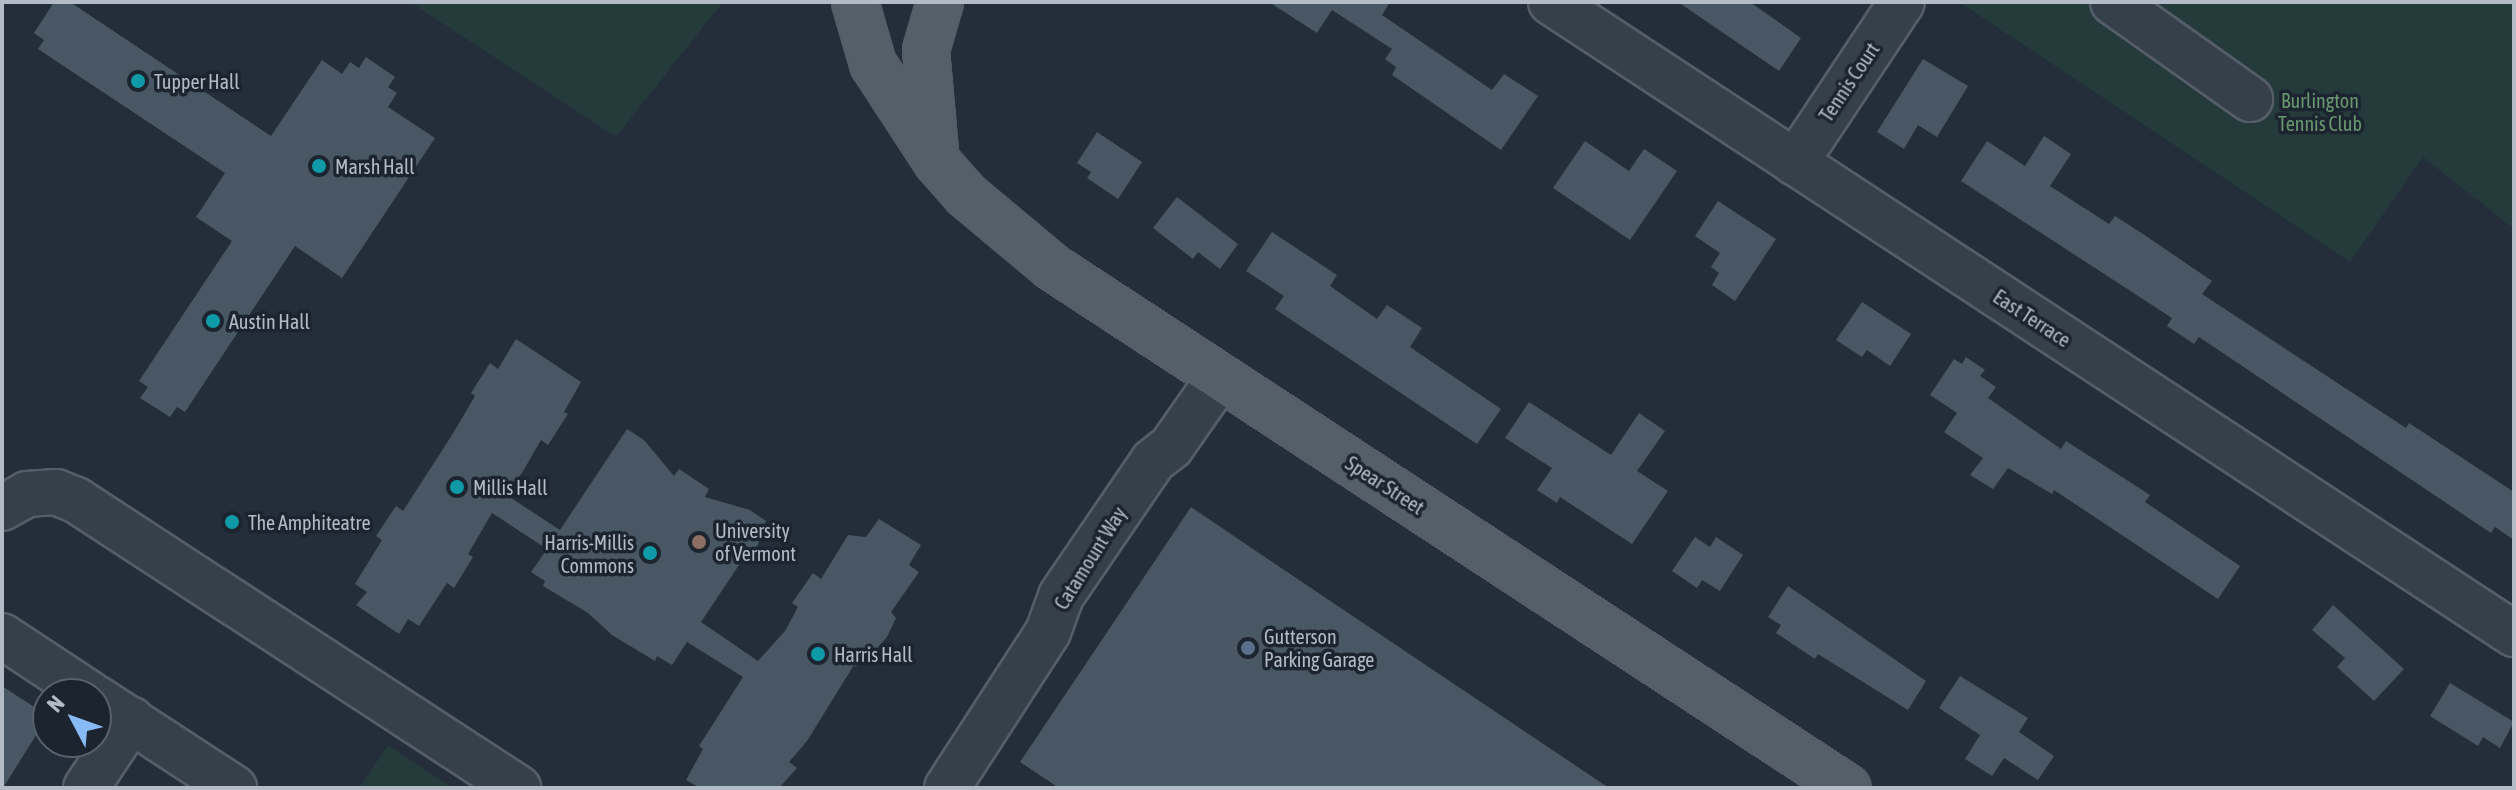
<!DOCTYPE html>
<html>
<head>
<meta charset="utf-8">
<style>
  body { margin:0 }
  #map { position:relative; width:2516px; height:790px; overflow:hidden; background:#232e3a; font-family:"Asap Condensed",sans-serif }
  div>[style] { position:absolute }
  .green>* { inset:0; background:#253a3b }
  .building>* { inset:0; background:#495663 }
  .roads { filter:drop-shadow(2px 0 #555e68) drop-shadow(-2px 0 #555e68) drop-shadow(0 2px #555e68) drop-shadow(0 -2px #555e68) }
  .minor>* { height:44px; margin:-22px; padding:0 22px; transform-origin:22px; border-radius:22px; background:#36404a }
  .major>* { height:44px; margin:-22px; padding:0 22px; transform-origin:22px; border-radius:22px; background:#545f6a }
  .dots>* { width:22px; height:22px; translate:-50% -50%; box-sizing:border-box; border:4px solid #1c252f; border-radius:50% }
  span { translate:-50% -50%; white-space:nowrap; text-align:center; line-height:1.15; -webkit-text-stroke:7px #1c252f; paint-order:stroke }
  .poi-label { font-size:20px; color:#b2bbc6 }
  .left { translate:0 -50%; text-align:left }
  .right { translate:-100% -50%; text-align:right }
  .street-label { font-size:20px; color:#b2bbc6 }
  .park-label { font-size:20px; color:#699770 }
  .frame { position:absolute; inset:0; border:4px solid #b2bbc6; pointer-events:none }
  .north { position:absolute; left:32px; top:678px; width:80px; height:80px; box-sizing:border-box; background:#1c252f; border:2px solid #58616b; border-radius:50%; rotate:311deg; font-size:22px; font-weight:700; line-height:32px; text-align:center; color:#b2bbc6 }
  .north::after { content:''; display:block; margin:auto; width:28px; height:36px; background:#88baf5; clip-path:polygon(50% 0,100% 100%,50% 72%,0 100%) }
</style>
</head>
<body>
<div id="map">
  <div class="green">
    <i style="clip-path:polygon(410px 2px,723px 2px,616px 137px)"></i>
    <i style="clip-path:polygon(1959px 2px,2514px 2px,2514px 229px,2423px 157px,2350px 262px)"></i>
    <i style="clip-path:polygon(388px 745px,453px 788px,359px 788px)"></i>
  </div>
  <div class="building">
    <i style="clip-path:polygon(54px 2px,70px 2px,271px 136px,322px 60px,342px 74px,350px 62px,359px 68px,366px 57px,395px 77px,388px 87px,397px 93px,388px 107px,435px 138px,342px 278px,295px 246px,185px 412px,177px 407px,170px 417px,140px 398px,148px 387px,139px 381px,232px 241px,196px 217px,225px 173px,38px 49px,44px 40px,34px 33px)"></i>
    <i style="clip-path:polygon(1269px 2px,1390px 2px,1382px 15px,1492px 90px,1504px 74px,1538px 96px,1501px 150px,1392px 75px,1396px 67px,1385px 59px,1392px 49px,1332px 10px,1317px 33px)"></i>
    <i style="clip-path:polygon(1678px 2px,1750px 2px,1801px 38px,1779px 71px)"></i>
    <i style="clip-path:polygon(1923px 59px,1968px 86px,1937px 137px,1918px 125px,1904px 149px,1877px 132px)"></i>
    <i style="clip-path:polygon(1097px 132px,1142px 162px,1118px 199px,1087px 178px,1091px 172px,1077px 163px)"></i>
    <i style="clip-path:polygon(2044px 136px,2071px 154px,2050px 186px,2109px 224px,2115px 216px,2143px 234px,2212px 281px,2202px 294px,2406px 428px,2409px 423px,2514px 492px,2514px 540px,2495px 527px,2491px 533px,2473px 521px,2199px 337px,2194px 344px,2167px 326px,2172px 318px,1961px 181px,1987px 141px,2025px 166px)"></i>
    <i style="clip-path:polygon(1585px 141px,1629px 171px,1644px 149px,1677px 171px,1630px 240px,1553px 188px)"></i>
    <i style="clip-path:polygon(1177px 197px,1238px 244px,1220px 269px,1198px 252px,1193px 259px,1153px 228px)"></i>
    <i style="clip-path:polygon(1718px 201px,1776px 239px,1735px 301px,1712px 285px,1719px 273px,1711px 267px,1720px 253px,1695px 236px)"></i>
    <i style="clip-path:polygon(1272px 232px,1337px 275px,1330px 286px,1377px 319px,1387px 305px,1422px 328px,1410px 347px,1501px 409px,1477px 444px,1275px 309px,1284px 296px,1246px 271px)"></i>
    <i style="clip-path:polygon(1862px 302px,1911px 334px,1890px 366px,1867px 350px,1862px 357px,1836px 340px)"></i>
    <i style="clip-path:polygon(516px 339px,581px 382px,564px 412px,568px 414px,548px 445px,541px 440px,522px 473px,505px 494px,560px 530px,627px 429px,644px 440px,674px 476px,679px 469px,709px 489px,705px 497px,750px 510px,766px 521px,752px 562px,743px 559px,701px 622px,758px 661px,785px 631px,798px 607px,792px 603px,813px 573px,821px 579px,848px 535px,866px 537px,879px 519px,921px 545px,909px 565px,919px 572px,891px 612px,896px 618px,887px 637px,871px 655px,868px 653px,856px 667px,854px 665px,807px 741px,789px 762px,797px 768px,779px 788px,700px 788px,686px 780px,703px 749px,699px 746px,743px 677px,687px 642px,672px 665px,657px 656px,655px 661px,612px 635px,588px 613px,543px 586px,545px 581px,531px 572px,547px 549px,492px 513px,468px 554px,473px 557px,454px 588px,447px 583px,419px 626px,408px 619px,399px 634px,356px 605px,367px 592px,355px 584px,382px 540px,376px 536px,396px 506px,403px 511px,452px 435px,475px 396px,471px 393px,490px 363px,498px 369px)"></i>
    <i style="clip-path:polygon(1966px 357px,1985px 370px,1980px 376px,1996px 387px,1988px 398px,2061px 449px,2066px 441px,2150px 495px,2145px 502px,2240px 566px,2218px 599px,2054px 490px,2052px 494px,2008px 468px,1993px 489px,1970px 475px,1983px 458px,1944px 432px,1957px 413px,1930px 395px,1954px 359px,1962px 364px)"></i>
    <i style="clip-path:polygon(1529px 402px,1611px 455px,1639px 413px,1665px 431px,1637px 471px,1668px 491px,1632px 544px,1560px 497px,1557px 503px,1537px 490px,1552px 468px,1505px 438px)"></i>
    <i style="clip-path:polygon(1191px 507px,1253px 549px,1609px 788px,1059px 788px,1020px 762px)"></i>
    <i style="clip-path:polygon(1695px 537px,1710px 547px,1716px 537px,1743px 555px,1720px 591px,1702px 580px,1697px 588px,1672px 571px)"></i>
    <i style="clip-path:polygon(1788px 586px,1926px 681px,1908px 710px,1818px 654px,1815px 659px,1776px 633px,1781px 625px,1768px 617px)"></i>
    <i style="clip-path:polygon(2333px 605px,2404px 669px,2374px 701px,2337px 667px,2345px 658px,2312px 630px)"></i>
    <i style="clip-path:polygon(1960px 676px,2028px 718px,2019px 732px,2054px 756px,2038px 780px,2004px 758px,1992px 776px,1965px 759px,1980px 735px,1939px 708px)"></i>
    <i style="clip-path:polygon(2450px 683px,2514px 722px,2500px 748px,2483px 737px,2478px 746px,2430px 716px)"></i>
    <i style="clip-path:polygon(2px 686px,48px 716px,3px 788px,2px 788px)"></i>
  </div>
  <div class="roads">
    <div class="minor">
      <i style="left:1551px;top:2px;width:1152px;rotate:33.28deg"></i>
      <i style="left:2113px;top:2px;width:168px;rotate:35.3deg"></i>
      <i style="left:1795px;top:163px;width:193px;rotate:-56.4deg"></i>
      <i style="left:2px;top:508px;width:29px;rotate:-29deg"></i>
      <i style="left:27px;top:494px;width:29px;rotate:-4deg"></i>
      <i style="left:56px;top:492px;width:22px;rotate:22deg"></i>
      <i style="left:76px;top:500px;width:528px;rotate:33.09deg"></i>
      <i style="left:2px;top:636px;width:105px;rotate:33.4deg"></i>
      <i style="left:96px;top:698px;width:165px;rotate:33.1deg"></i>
      <i style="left:86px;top:788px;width:82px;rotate:-56.5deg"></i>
      <i style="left:947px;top:788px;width:186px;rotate:-57.1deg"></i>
      <i style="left:1048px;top:632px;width:38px;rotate:-70deg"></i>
      <i style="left:1061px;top:596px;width:163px;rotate:-55.7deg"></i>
      <i style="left:1153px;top:461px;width:23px;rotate:-38deg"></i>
      <i style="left:1171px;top:447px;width:85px;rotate:-55deg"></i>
    </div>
    <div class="major">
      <i style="left:855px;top:2px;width:65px;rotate:73.8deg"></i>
      <i style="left:873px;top:64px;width:117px;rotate:56.9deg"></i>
      <i style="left:937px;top:162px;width:44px;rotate:48.7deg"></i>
      <i style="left:966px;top:195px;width:112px;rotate:39.9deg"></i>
      <i style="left:1052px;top:267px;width:951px;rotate:33.21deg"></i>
      <i style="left:935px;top:151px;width:101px;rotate:-95.1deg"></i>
      <i style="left:926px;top:50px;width:50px;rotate:-73.7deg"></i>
    </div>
  </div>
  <div class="dots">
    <i style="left:138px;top:81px;background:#0f9aa8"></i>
    <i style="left:319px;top:166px;background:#0f9aa8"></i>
    <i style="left:213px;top:321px;background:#0f9aa8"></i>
    <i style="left:457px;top:487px;background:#0f9aa8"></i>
    <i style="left:232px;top:522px;background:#0f9aa8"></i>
    <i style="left:699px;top:542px;background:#8d6e63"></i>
    <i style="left:650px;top:553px;background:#0f9aa8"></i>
    <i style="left:1248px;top:648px;background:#5c6f8a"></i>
    <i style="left:818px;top:654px;background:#0f9aa8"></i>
  </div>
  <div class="poi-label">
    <span class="left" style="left:154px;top:81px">Tupper Hall</span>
    <span class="left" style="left:335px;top:166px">Marsh Hall</span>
    <span class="left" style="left:229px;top:321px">Austin Hall</span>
    <span class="left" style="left:473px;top:487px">Millis Hall</span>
    <span class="left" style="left:248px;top:522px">The Amphiteatre</span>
    <span class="left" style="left:715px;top:542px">University<br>of Vermont</span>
    <span class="right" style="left:634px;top:554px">Harris-Millis<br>Commons</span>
    <span class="left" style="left:1264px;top:648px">Gutterson<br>Parking Garage</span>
    <span class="left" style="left:834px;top:654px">Harris Hall</span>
  </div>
  <div class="street-label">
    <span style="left:1849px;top:82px;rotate:-56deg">Tennis Court</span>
    <span style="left:2032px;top:318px;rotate:33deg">East Terrace</span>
    <span style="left:1385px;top:485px;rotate:33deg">Spear Street</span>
    <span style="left:1090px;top:558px;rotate:-58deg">Catamount Way</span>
  </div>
  <div class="park-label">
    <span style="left:2320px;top:112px">Burlington<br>Tennis Club</span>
  </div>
  <div class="frame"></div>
  <div class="north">N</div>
</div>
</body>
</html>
